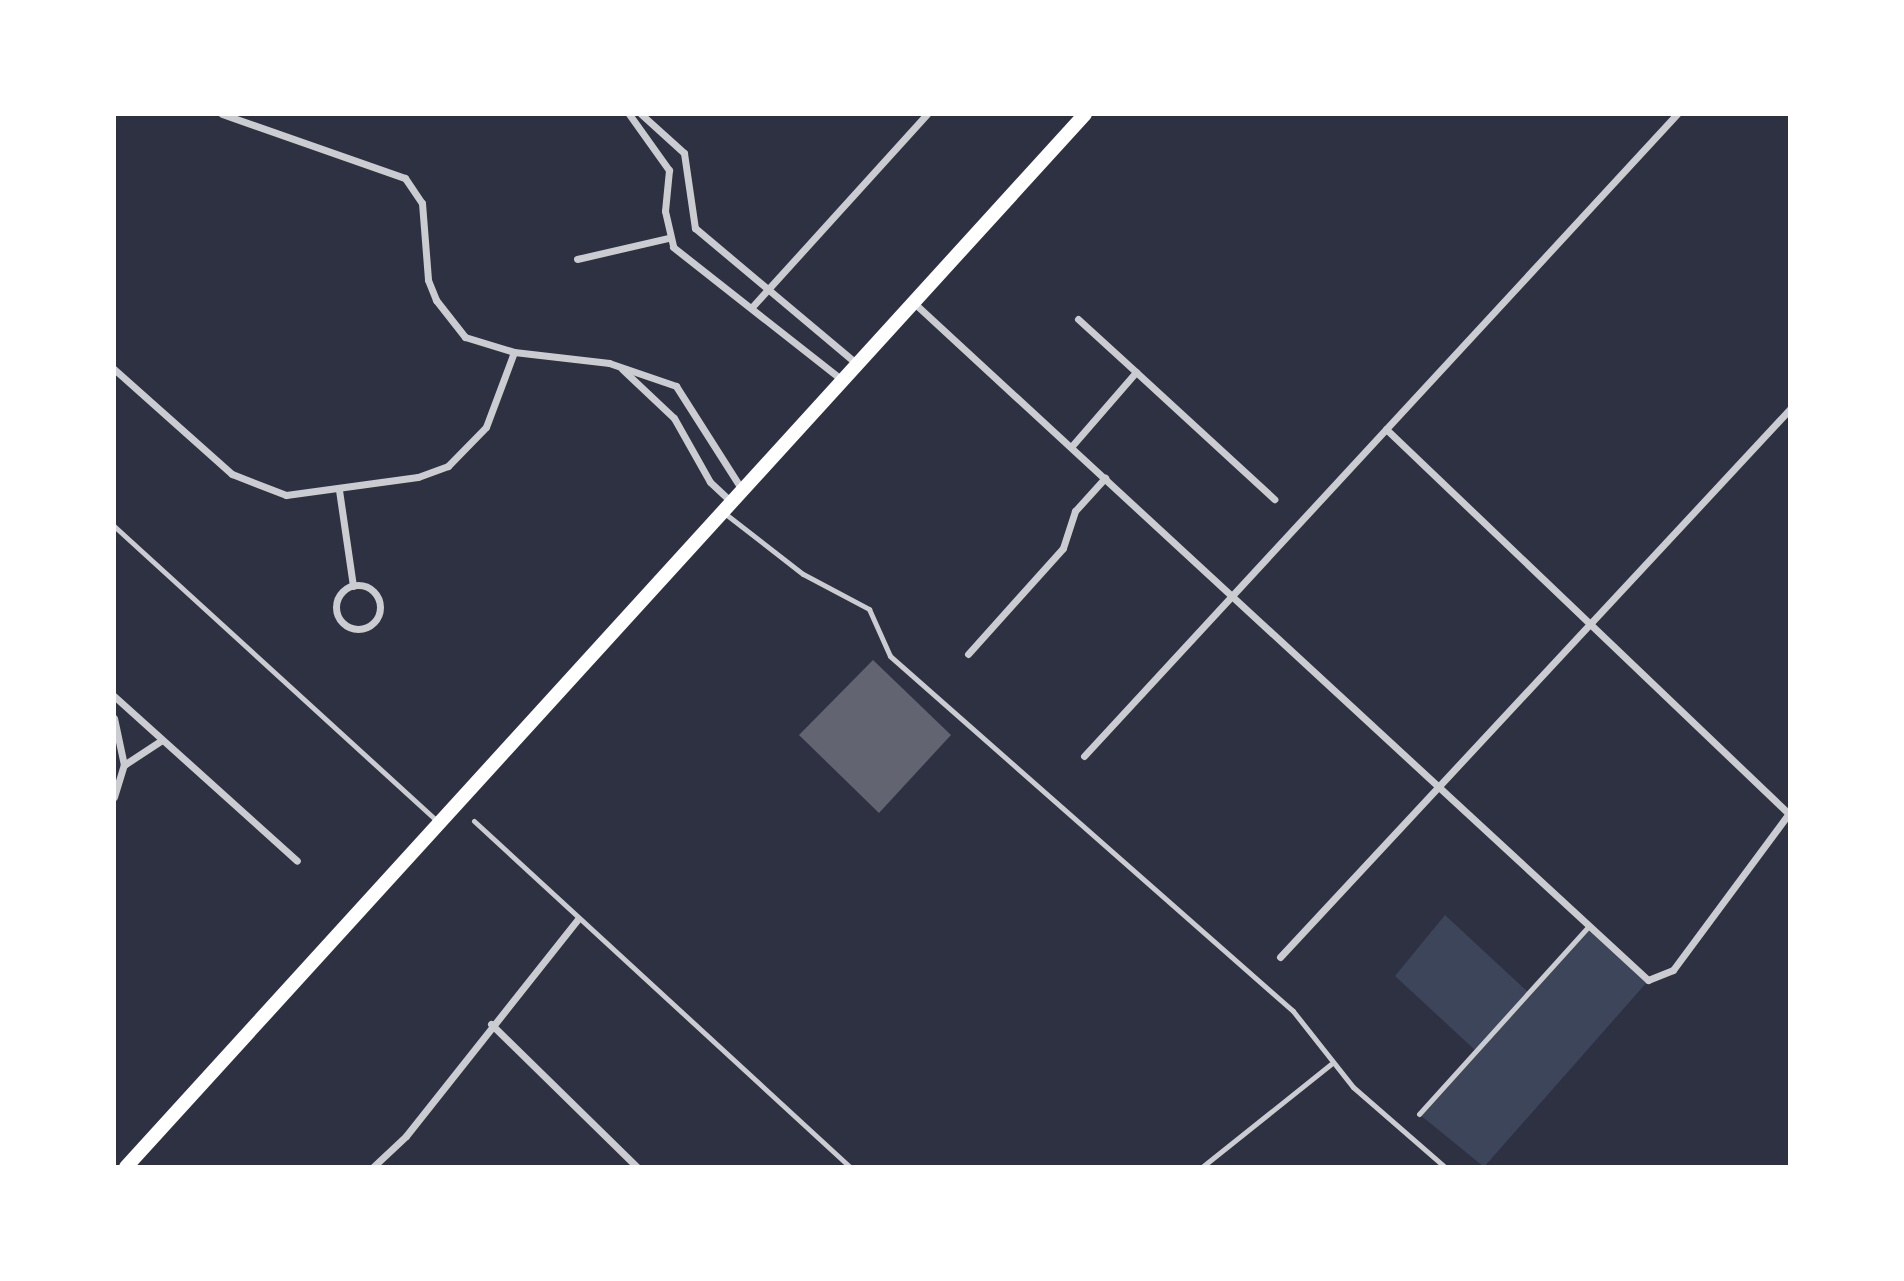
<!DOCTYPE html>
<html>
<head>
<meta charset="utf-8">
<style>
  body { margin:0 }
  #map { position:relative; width:1904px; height:1281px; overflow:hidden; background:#2d3142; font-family:Barlow,sans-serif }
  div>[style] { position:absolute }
  .green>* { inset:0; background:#3c4559 }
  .building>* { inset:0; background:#626471 }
  .service>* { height:5px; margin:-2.5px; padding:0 2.5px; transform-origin:2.5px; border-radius:2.5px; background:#caccd0 }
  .minor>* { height:7px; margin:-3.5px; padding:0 3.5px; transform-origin:3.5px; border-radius:3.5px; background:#caccd0 }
  .minor>.ring { margin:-3.5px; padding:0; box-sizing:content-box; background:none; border:7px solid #caccd0; border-radius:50% }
  .secondary>* { height:14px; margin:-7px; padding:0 7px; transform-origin:7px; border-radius:7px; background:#fff }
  span { translate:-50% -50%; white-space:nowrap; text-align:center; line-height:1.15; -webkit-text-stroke:7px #fff; paint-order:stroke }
  .frame { position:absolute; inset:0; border:116px solid #fff; pointer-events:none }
</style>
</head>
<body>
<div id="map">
  <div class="green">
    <i style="clip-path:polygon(1445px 915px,1529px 993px,1589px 926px,1648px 981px,1484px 1167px,1419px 1114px,1476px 1051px,1395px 976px)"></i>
  </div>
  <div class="building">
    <i style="clip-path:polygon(873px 660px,951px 735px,879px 813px,799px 735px)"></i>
  </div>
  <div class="service">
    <i style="left:723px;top:512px;width:101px;rotate:37.8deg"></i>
    <i style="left:803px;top:574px;width:75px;rotate:27.9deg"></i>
    <i style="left:869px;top:609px;width:51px;rotate:65.9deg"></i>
    <i style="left:890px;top:656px;width:537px;rotate:41.38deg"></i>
    <i style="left:1293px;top:1011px;width:97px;rotate:51.7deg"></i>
    <i style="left:1353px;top:1087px;width:122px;rotate:41deg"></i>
    <i style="left:114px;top:526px;width:439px;rotate:42.4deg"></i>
    <i style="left:474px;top:821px;width:511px;rotate:42.62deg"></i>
    <i style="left:1419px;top:1114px;width:253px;rotate:-47.9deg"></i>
    <i style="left:1202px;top:1167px;width:165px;rotate:-38.6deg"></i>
  </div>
  <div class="minor">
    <i style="left:222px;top:114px;width:194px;rotate:19.3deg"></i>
    <i style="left:405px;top:178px;width:30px;rotate:56deg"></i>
    <i style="left:422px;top:203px;width:77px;rotate:85.5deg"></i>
    <i style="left:428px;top:280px;width:22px;rotate:68deg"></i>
    <i style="left:436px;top:300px;width:47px;rotate:51.9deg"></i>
    <i style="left:465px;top:337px;width:51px;rotate:17deg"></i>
    <i style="left:629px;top:114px;width:69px;rotate:54.5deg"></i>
    <i style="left:669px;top:170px;width:41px;rotate:95.6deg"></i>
    <i style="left:665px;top:211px;width:37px;rotate:77deg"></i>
    <i style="left:673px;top:247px;width:214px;rotate:38.2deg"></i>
    <i style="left:641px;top:114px;width:58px;rotate:42.2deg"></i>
    <i style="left:684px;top:153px;width:76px;rotate:81.7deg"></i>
    <i style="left:695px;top:228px;width:210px;rotate:40deg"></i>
    <i style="left:577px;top:259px;width:93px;rotate:-13deg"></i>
    <i style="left:913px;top:302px;width:1000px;rotate:42.69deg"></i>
    <i style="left:1648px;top:980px;width:27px;rotate:-22deg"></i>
    <i style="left:1673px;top:970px;width:197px;rotate:-53.5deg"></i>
    <i style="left:752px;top:307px;width:261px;rotate:-47.8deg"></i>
    <i style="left:1078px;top:319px;width:79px;rotate:42.4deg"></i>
    <i style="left:114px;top:369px;width:158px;rotate:41.7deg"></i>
    <i style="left:232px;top:474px;width:58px;rotate:21.3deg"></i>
    <i style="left:286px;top:495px;width:133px;rotate:-7.8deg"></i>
    <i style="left:418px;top:477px;width:32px;rotate:-20deg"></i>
    <i style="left:448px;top:466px;width:54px;rotate:-45.7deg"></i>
    <i style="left:486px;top:427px;width:80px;rotate:-69.5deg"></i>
    <i style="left:514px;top:352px;width:96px;rotate:6.6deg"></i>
    <i style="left:609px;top:363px;width:71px;rotate:18.9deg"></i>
    <i style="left:676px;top:386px;width:121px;rotate:57.5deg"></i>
    <i style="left:622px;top:369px;width:71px;rotate:43.3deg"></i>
    <i style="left:674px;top:418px;width:73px;rotate:60.6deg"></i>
    <i style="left:710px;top:482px;width:26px;rotate:43deg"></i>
    <i style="left:1386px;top:429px;width:559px;rotate:43.69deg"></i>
    <i style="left:1071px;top:447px;width:99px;rotate:-49.1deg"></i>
    <i style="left:1136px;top:372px;width:188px;rotate:42.6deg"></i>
    <i style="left:339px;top:490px;width:97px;rotate:81.7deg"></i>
    <i class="ring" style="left:336px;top:585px;width:37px;height:37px"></i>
    <i style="left:968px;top:654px;width:142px;rotate:-48.1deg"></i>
    <i style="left:1063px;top:548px;width:39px;rotate:-72deg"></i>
    <i style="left:1075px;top:511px;width:45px;rotate:-47.7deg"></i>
    <i style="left:114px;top:696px;width:246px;rotate:42deg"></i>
    <i style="left:114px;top:718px;width:48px;rotate:78deg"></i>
    <i style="left:124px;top:765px;width:45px;rotate:-33.3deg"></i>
    <i style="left:1084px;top:756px;width:874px;rotate:-47.27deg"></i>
    <i style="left:114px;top:797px;width:34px;rotate:-73deg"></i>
    <i style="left:1280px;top:957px;width:749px;rotate:-47.06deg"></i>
    <i style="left:491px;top:1024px;width:204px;rotate:44.4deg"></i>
    <i style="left:373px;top:1167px;width:45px;rotate:-43.2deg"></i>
    <i style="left:406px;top:1136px;width:277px;rotate:-51.6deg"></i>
  </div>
  <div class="secondary">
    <i style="left:126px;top:1167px;width:1424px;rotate:-47.67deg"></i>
  </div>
  <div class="frame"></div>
</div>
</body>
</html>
